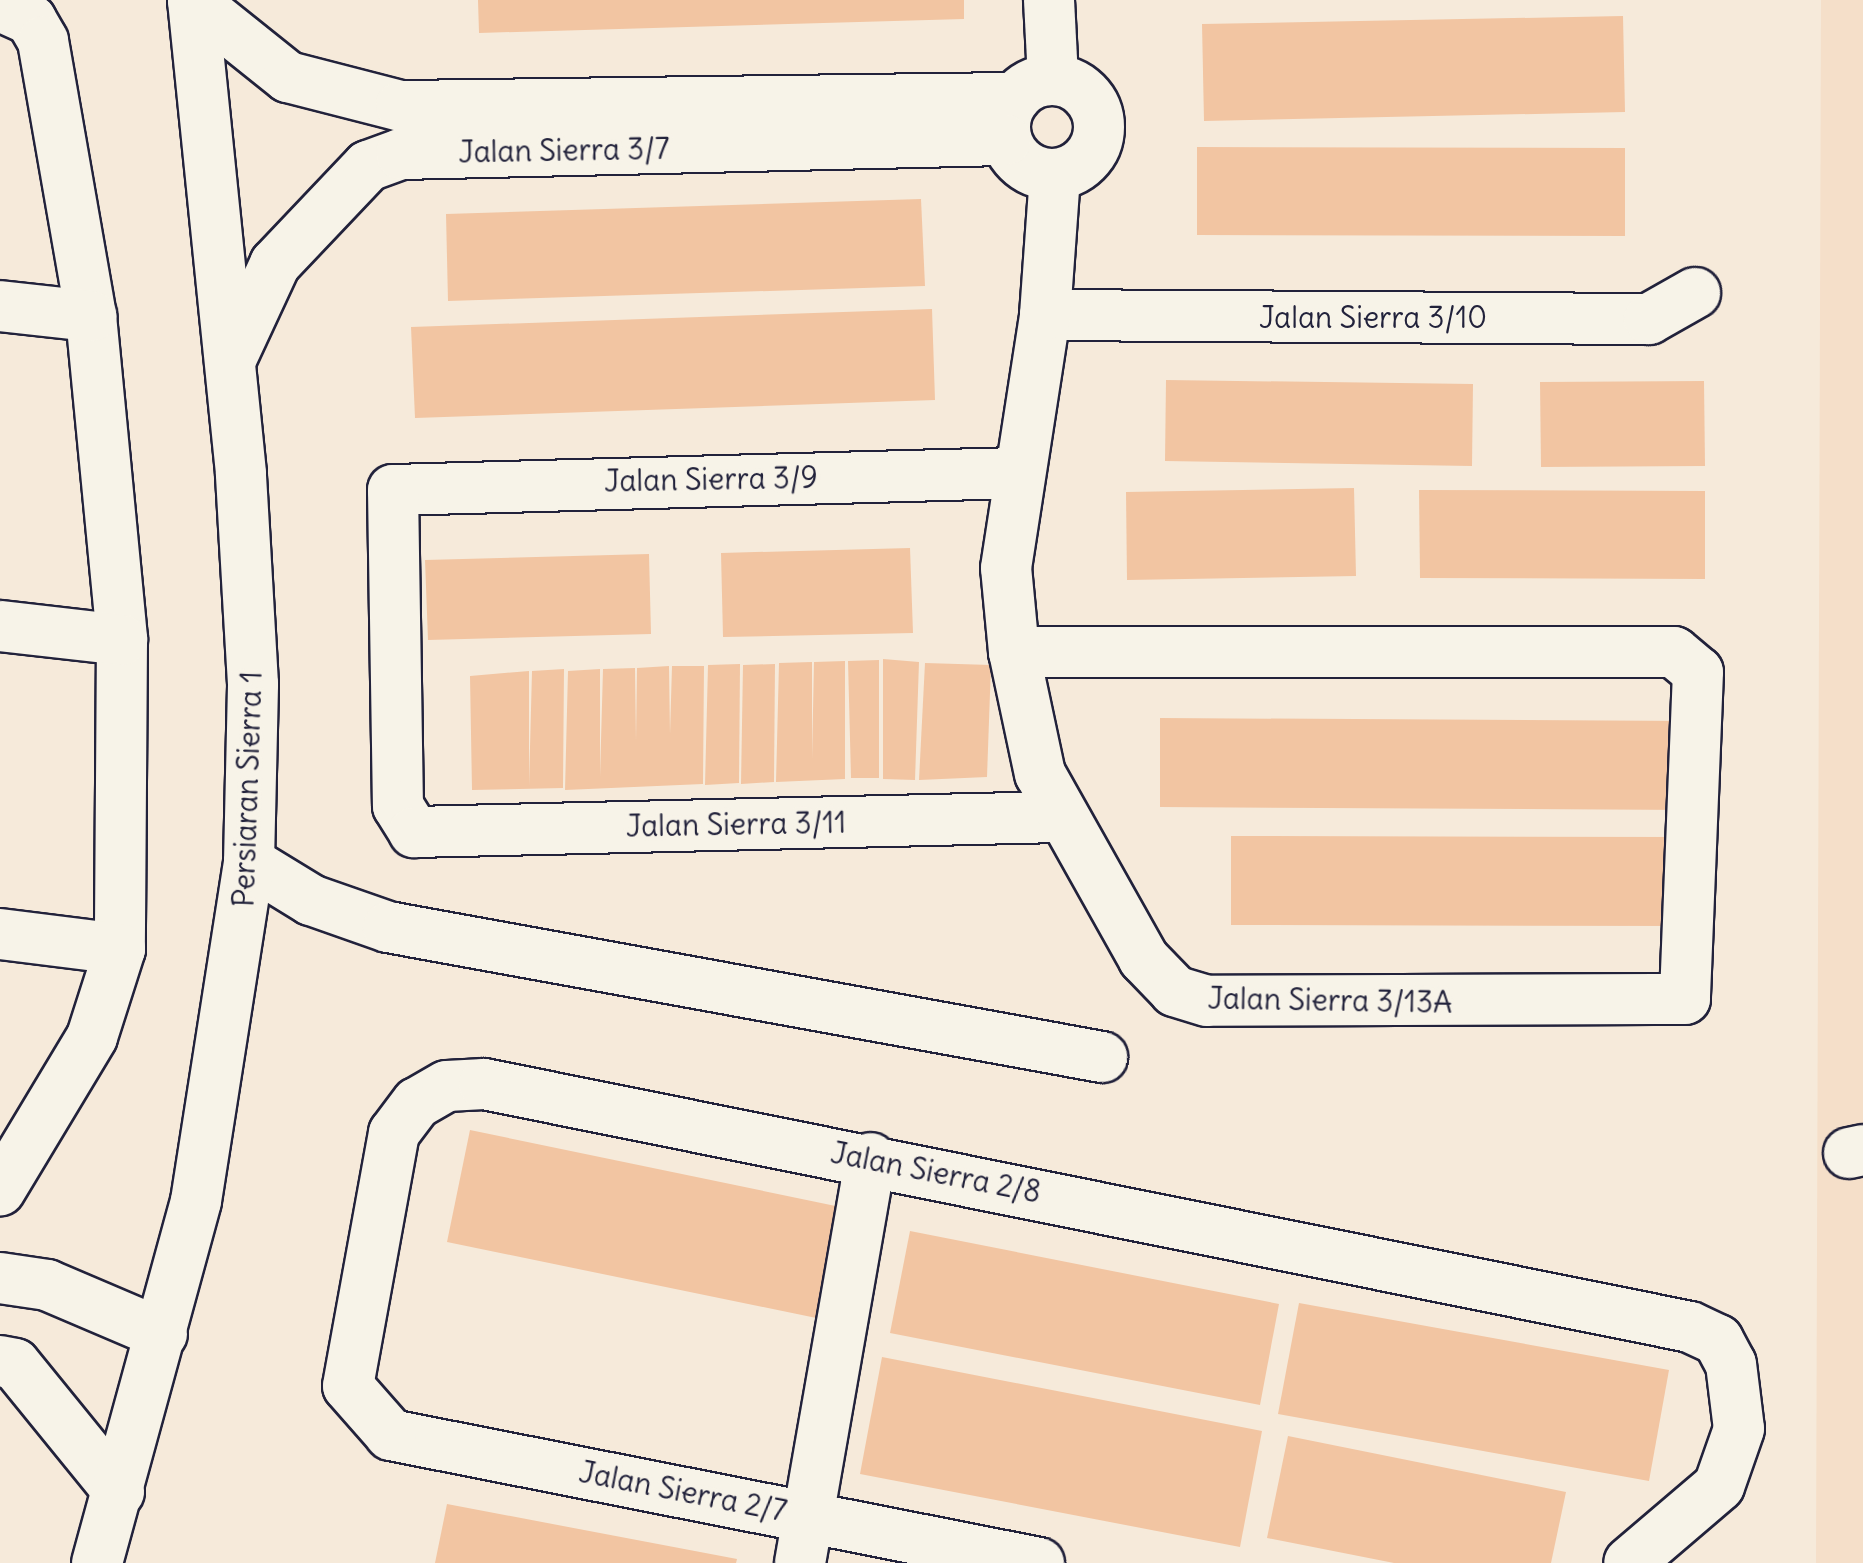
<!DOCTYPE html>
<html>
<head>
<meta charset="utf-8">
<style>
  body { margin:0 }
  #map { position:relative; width:1863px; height:1563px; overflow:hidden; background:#f6eada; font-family:Delius,sans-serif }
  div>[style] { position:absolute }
  .built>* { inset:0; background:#f5dfc9 }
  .building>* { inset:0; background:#f2c5a2 }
  .roads { filter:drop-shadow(2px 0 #22223b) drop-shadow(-2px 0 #22223b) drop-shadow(0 2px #22223b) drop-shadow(0 -2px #22223b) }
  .minor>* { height:50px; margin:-25px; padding:0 25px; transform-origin:25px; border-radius:25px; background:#f7f3e8 }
  .minor>.ring { margin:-25px; padding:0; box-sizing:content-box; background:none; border:50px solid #f7f3e8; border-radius:50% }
  span { translate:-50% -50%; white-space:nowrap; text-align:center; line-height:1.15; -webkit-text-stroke:8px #f7f3e8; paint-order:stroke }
  .street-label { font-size:30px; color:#22223b }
</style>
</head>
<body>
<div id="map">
  <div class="built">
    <i style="clip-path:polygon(1821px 0,1863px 0,1863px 1563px,1816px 1563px)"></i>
  </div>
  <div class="building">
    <i style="clip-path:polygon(478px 0,964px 0,964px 19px,479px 33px)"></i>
    <i style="clip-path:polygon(1623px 16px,1625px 112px,1204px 121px,1202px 24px)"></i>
    <i style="clip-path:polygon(1197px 147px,1625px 148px,1625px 236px,1197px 235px)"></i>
    <i style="clip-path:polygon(921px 199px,925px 286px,448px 301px,446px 214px)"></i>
    <i style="clip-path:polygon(932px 309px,935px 400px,415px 418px,411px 327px)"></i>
    <i style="clip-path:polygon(1166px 380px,1473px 384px,1472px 466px,1165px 461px)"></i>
    <i style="clip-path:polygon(1704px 381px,1705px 466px,1541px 467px,1540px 382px)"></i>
    <i style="clip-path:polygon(1354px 488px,1356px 576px,1127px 580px,1126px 492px)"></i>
    <i style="clip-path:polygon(1419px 490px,1705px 491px,1705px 579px,1420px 578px)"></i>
    <i style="clip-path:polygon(910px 548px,913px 633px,723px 637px,721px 553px)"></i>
    <i style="clip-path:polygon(649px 554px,651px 634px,428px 640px,425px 560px)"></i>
    <i style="clip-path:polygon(883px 659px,919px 662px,915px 780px,883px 779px)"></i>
    <i style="clip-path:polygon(879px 660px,879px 778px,851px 778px,848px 661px)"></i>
    <i style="clip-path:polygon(845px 661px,845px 779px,776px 782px,779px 663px,812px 662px,812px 759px,814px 662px)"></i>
    <i style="clip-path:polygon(925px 663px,991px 665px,987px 777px,919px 780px)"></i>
    <i style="clip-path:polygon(740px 664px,739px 783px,705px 785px,708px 665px)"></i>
    <i style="clip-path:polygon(775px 664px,774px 782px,741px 784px,743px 665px)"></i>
    <i style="clip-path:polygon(669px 666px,670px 734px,672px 666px,704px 666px,703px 784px,565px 790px,568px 671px,600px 669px,600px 777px,603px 669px,635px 668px,636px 741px,637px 668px)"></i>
    <i style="clip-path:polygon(564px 669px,563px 788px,472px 790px,470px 676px,529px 671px,529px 786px,532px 671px)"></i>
    <i style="clip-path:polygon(1160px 718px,1689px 721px,1688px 810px,1160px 807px)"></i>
    <i style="clip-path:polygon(1231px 836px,1685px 837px,1686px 926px,1231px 925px)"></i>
    <i style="clip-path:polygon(470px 1130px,850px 1209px,826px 1320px,447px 1242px)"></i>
    <i style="clip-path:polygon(910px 1231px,1279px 1304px,1260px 1405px,890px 1333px)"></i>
    <i style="clip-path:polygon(1299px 1303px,1669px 1370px,1649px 1481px,1278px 1414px)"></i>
    <i style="clip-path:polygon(882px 1357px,1262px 1431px,1240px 1547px,860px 1474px)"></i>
    <i style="clip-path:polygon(1288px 1436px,1566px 1492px,1551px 1563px,1394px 1563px,1267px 1538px)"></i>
    <i style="clip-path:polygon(447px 1504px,737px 1559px,736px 1563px,435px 1563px)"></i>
  </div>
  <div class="roads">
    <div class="minor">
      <i style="left:1049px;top:0;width:80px;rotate:87.1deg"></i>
      <i style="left:193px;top:1px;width:122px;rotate:38.7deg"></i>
      <i style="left:288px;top:77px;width:117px;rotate:14.4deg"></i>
      <i style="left:401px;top:106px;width:614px;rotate:-0.75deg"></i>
      <i style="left:0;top:6px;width:34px;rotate:24deg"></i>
      <i style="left:31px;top:20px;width:24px;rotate:60deg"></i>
      <i style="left:43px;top:41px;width:279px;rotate:80.1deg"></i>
      <i style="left:91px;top:316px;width:325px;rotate:84.5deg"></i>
      <i style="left:122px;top:640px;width:309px;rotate:90.4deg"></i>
      <i style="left:120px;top:949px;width:92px;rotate:107.7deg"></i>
      <i style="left:92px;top:1037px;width:179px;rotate:121deg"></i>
      <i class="ring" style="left:1005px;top:80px;width:44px;height:44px"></i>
      <i style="left:0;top:306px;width:92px;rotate:6.3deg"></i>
      <i style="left:1045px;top:315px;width:604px;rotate:0.38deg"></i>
      <i style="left:1649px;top:319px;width:53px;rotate:-29.5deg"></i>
      <i style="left:231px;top:359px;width:105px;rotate:-65.1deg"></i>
      <i style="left:275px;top:264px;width:135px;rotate:-46.5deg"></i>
      <i style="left:368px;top:166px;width:35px;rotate:-20deg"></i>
      <i style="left:401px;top:154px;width:605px;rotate:-1.33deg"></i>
      <i style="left:1017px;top:473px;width:624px;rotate:178.44deg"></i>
      <i style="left:393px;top:490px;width:316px;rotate:89.1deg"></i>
      <i style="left:398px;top:806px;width:31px;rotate:58deg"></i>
      <i style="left:414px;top:832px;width:644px;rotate:-1.33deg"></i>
      <i style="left:0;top:626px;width:123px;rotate:6.5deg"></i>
      <i style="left:1014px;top:652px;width:660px"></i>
      <i style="left:1674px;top:652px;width:31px;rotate:40deg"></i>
      <i style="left:1698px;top:672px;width:327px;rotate:92.3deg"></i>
      <i style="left:1685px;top:999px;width:478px;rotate:179.8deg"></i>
      <i style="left:1207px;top:1001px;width:34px;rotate:-163deg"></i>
      <i style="left:1175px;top:991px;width:45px;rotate:-134.1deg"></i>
      <i style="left:1144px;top:959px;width:212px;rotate:-119.3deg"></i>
      <i style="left:1040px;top:774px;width:125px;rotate:-102deg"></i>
      <i style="left:1014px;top:652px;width:84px;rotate:-95.4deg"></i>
      <i style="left:1006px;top:568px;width:256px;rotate:-81.2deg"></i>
      <i style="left:1045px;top:315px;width:140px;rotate:-85.9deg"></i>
      <i style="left:249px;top:862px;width:73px;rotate:31.5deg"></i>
      <i style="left:311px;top:900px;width:82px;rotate:19.3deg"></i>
      <i style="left:388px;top:927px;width:726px;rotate:10.32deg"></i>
      <i style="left:0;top:934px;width:121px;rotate:7.1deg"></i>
      <i style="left:1849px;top:1153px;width:14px;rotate:-12deg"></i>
      <i style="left:0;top:1278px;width:48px;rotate:8.5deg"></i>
      <i style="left:47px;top:1285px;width:125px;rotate:23.1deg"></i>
      <i style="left:0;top:1361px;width:15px;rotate:11deg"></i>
      <i style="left:15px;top:1364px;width:165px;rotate:50.9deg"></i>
      <i style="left:97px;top:1563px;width:375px;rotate:-74.7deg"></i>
      <i style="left:196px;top:1201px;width:343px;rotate:-81.1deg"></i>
      <i style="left:249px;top:862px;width:178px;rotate:-88.7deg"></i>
      <i style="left:253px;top:684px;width:211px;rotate:-93.3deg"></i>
      <i style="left:241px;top:473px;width:475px;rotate:-95.8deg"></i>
      <i style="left:800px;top:1563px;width:411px;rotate:-80.1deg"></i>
      <i style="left:1039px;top:1563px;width:661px;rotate:-168.83deg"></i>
      <i style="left:391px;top:1435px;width:65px;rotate:-131.3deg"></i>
      <i style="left:348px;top:1386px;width:257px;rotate:-79.7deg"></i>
      <i style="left:394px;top:1133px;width:38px;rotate:-53deg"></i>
      <i style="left:417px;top:1103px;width:34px;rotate:-30deg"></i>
      <i style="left:447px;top:1086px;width:37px;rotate:-3deg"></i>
      <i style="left:484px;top:1084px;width:1230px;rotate:11.39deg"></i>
      <i style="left:1690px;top:1327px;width:31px;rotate:25deg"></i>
      <i style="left:1718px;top:1340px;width:27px;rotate:62deg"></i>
      <i style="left:1731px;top:1364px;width:65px;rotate:83deg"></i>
      <i style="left:1739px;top:1429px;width:60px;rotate:109.3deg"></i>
      <i style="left:1719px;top:1486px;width:118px;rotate:139.5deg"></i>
    </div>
  </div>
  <div class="street-label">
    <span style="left:564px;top:150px;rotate:-1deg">Jalan Sierra 3/7</span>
    <span style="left:1373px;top:317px">Jalan Sierra 3/10</span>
    <span style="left:711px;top:479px;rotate:-1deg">Jalan Sierra 3/9</span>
    <span style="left:247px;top:789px;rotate:-88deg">Persiaran Sierra 1</span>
    <span style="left:736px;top:824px;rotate:-1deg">Jalan Sierra 3/11</span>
    <span style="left:1330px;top:1000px;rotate:1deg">Jalan Sierra 3/13A</span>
    <span style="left:936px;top:1172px;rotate:11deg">Jalan Sierra 2/8</span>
    <span style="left:683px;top:1491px;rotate:11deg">Jalan Sierra 2/7</span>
  </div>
</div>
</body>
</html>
